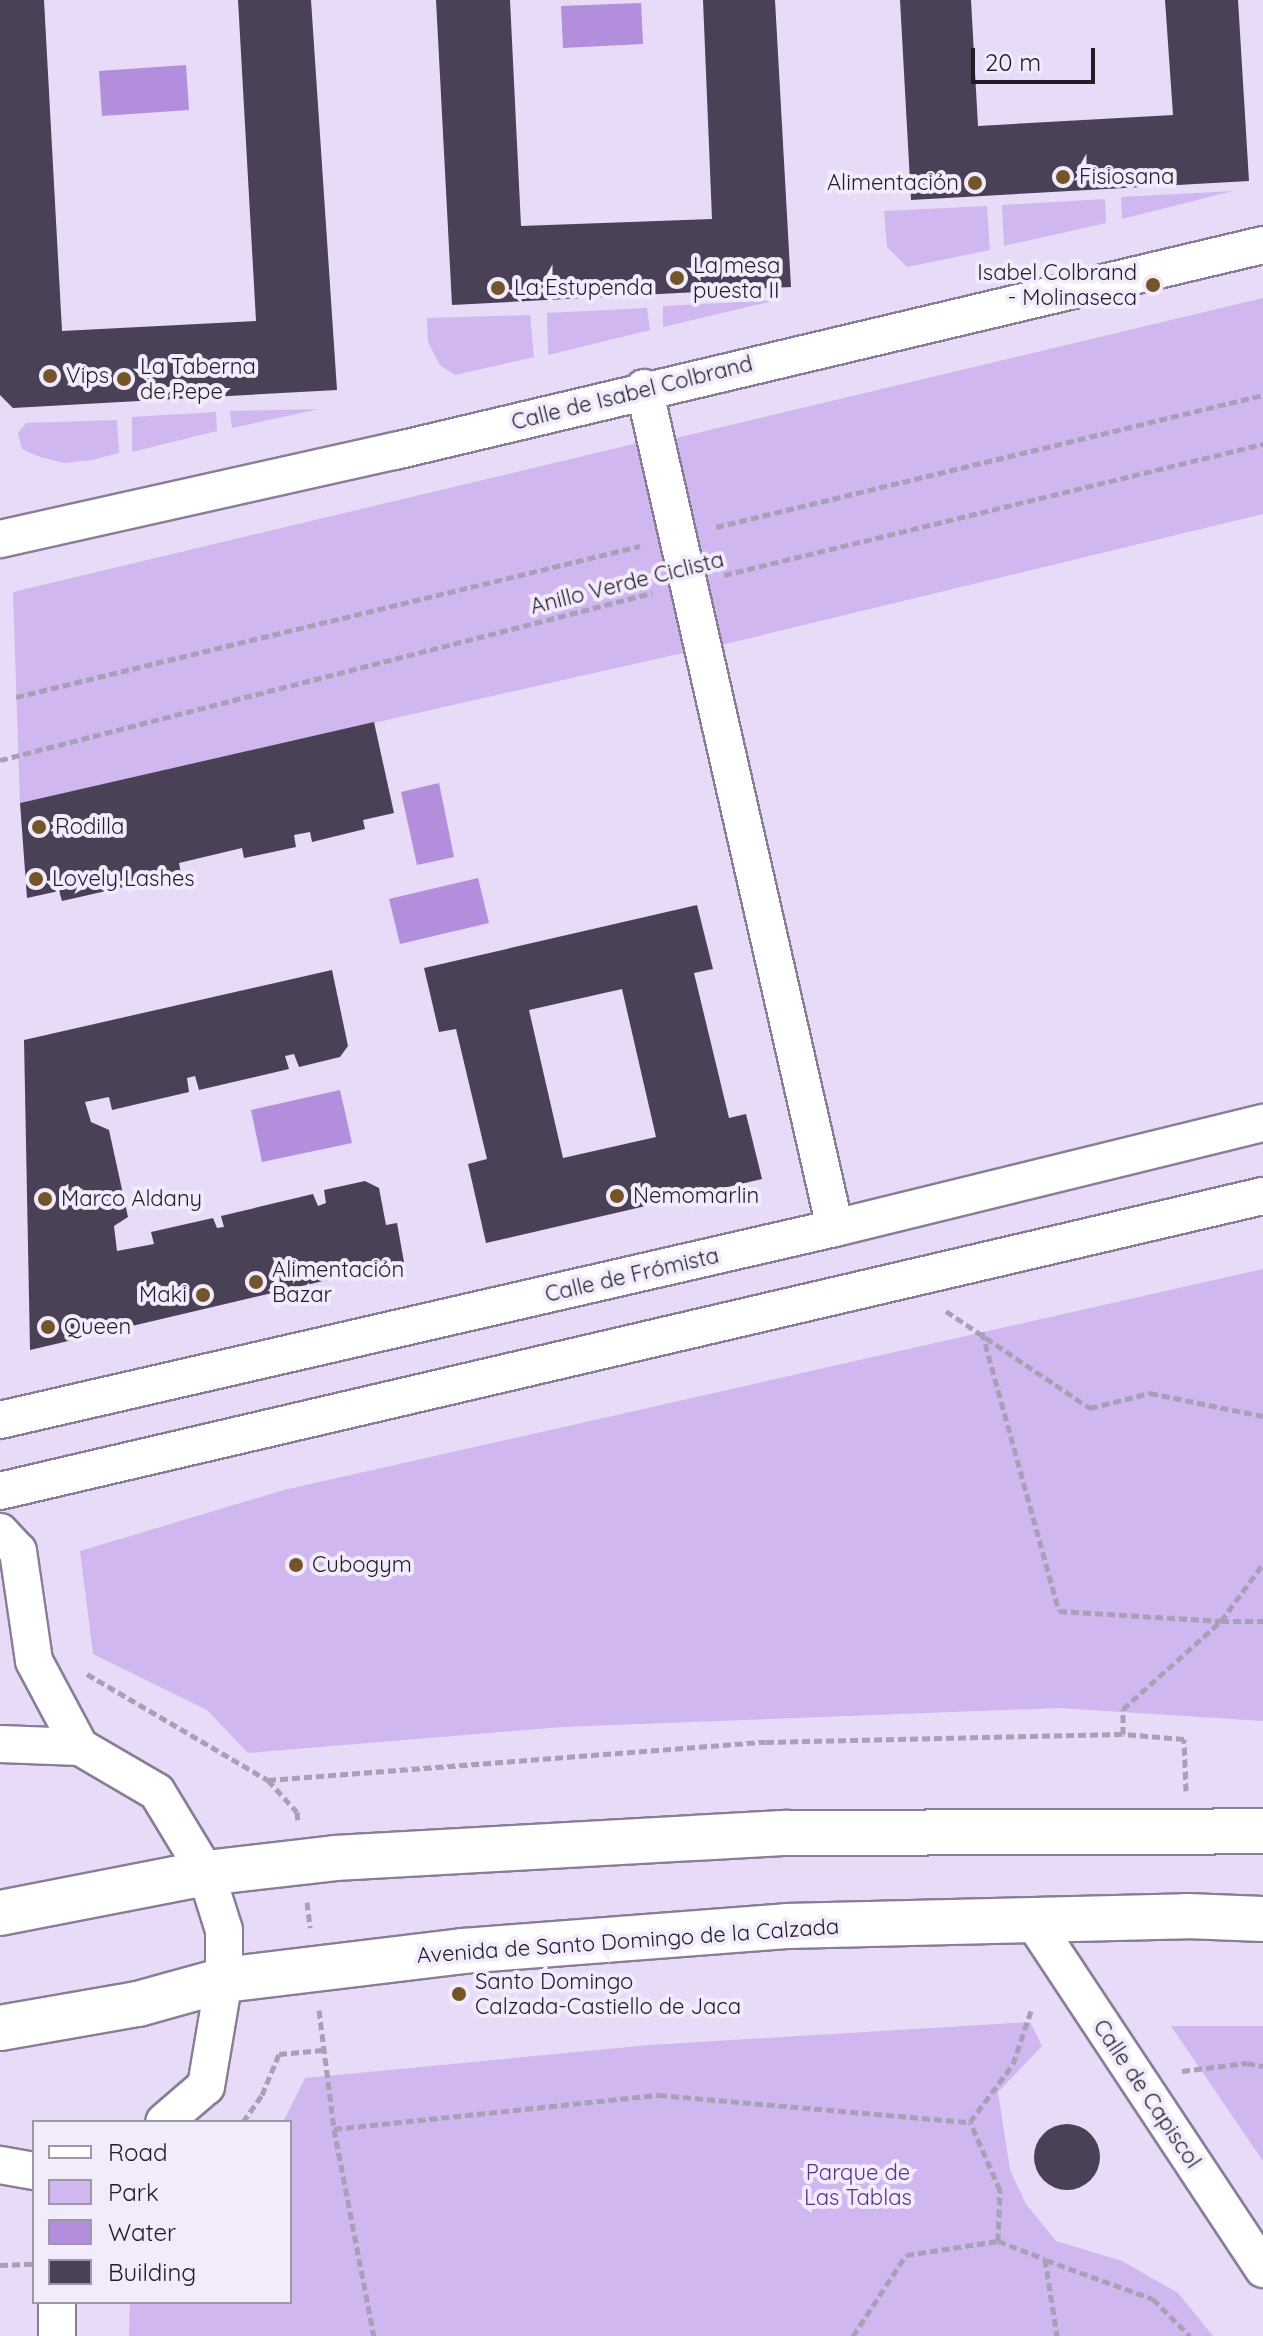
<!DOCTYPE html>
<html>
<head>
<meta charset="utf-8">
<style>
  body { margin:0 }
  #map { position:relative; width:1263px; height:2336px; overflow:hidden; background:#e7dbf7; font-family:Quicksand,sans-serif }
  div>[style] { position:absolute }
  .green>* { inset:0; background:#d0b7f0 }
  .water>* { inset:0; background:#b38edc }
  .building>* { inset:0; background:#4b4157 }
  .round { border-radius:50% }
  .path>* { height:5px; margin-top:-2.5px; transform-origin:0; background:repeating-linear-gradient(90deg,#a99fb6 0 8px,transparent 0 12px) }
  .roads { filter:drop-shadow(2px 0 #897e97) drop-shadow(-2px 0 #897e97) drop-shadow(0 2px #897e97) drop-shadow(0 -2px #897e97) }
  .street>* { height:36px; margin:-18px; padding:0 18px; transform-origin:18px; border-radius:18px; background:#fff }
  .secondary>* { height:44px; margin:-22px; padding:0 22px; transform-origin:22px; border-radius:22px; background:#fff }
  .dots>* { width:22px; height:22px; translate:-50% -50%; box-sizing:border-box; border:4px solid #f2ebfc; border-radius:50% }
  span { translate:-50% -50%; white-space:nowrap; text-align:center; line-height:1.15; -webkit-text-stroke:8px #f2ebfc; paint-order:stroke }
  .poi-label { font-size:22px; color:#211c26 }
  .left { translate:0 -50%; text-align:left }
  .right { translate:-100% -50%; text-align:right }
  .street-label { font-size:22px; color:#211c26 }
  .park-label { font-size:22px; color:#5f2f8a }
  .legend { position:absolute; left:32px; top:2120px; width:260px; height:184px; box-sizing:border-box; background:#f2ebfc; border:2px solid #9e98a6; margin:0; padding:10px 14px; list-style:none; font-size:24px; color:#211c26 }
  .legend li { display:flex; align-items:center; gap:16px; height:40px }
  .legend b { width:40px; border:2px solid #9e98a6 }
  .scale { position:absolute; left:971px; top:48px; width:124px; height:36px; box-sizing:border-box; border:4px solid #211c26; border-top:0; padding-left:10px; font-size:24px; line-height:28px; white-space:nowrap; color:#211c26; -webkit-text-stroke:6px #f2ebfc; paint-order:stroke }
</style>
</head>
<body>
<div id="map">
  <div class="green">
    <i style="clip-path:polygon(1233px 191px,1122px 219px,1121px 197px)"></i>
    <i style="clip-path:polygon(1105px 199px,1106px 223px,1004px 246px,1002px 205px)"></i>
    <i style="clip-path:polygon(987px 206px,990px 250px,907px 267px,887px 247px,884px 211px)"></i>
    <i style="clip-path:polygon(1263px 298px,1263px 514px,717px 646px,672px 439px)"></i>
    <i style="clip-path:polygon(777px 300px,663px 327px,663px 306px)"></i>
    <i style="clip-path:polygon(647px 308px,650px 330px,548px 355px,547px 313px)"></i>
    <i style="clip-path:polygon(530px 315px,534px 357px,455px 375px,440px 365px,428px 342px,427px 318px)"></i>
    <i style="clip-path:polygon(319px 409px,232px 428px,230px 411px)"></i>
    <i style="clip-path:polygon(216px 412px,217px 431px,132px 452px,132px 417px)"></i>
    <i style="clip-path:polygon(117px 420px,119px 453px,92px 460px,64px 463px,37px 456px,22px 449px,18px 433px,26px 423px)"></i>
    <i style="clip-path:polygon(642px 442px,687px 652px,20px 803px,13px 592px)"></i>
    <i style="clip-path:polygon(1263px 1269px,1263px 1721px,1059px 1708px,562px 1727px,248px 1753px,207px 1710px,93px 1654px,80px 1551px,284px 1490px)"></i>
    <i style="clip-path:polygon(1030px 2022px,1042px 2046px,998px 2092px,1010px 2170px,1026px 2204px,1056px 2241px,1122px 2261px,1178px 2293px,1213px 2336px,129px 2336px,130px 2302px,290px 2302px,290px 2122px,283px 2122px,305px 2078px,650px 2045px)"></i>
    <i style="clip-path:polygon(1171px 2026px,1263px 2026px,1263px 2161px)"></i>
  </div>
  <div class="water">
    <i style="clip-path:polygon(641px 3px,643px 44px,563px 48px,561px 6px)"></i>
    <i style="clip-path:polygon(186px 65px,189px 110px,102px 116px,99px 71px)"></i>
    <i style="clip-path:polygon(439px 783px,454px 857px,417px 865px,401px 792px)"></i>
    <i style="clip-path:polygon(478px 878px,489px 923px,400px 944px,389px 899px)"></i>
    <i style="clip-path:polygon(340px 1090px,352px 1143px,262px 1162px,251px 1110px)"></i>
  </div>
  <div class="building">
    <i style="clip-path:polygon(0 0,44px 0,62px 331px,256px 321px,238px 0,311px 0,337px 390px,13px 408px,0 395px)"></i>
    <i style="clip-path:polygon(436px 0,510px 0,521px 226px,712px 219px,703px 0,775px 0,791px 287px,452px 305px)"></i>
    <i style="clip-path:polygon(900px 0,971px 0,978px 126px,1173px 115px,1165px 0,1238px 0,1249px 181px,911px 200px)"></i>
    <i style="clip-path:polygon(374px 722px,394px 813px,363px 820px,365px 829px,312px 842px,310px 832px,294px 835px,296px 847px,244px 858px,242px 848px,179px 863px,181px 874px,62px 901px,59px 891px,27px 898px,20px 803px)"></i>
    <i style="clip-path:polygon(evenodd,697px 905px,713px 969px,694px 973px,729px 1118px,746px 1114px,762px 1179px,486px 1243px,468px 1164px,487px 1159px,456px 1029px,439px 1032px,424px 968px,697px 905px,622px 989px,656px 1137px,563px 1158px,529px 1010px,622px 989px)"></i>
    <i style="clip-path:polygon(332px 970px,348px 1046px,340px 1057px,299px 1067px,294px 1054px,285px 1056px,289px 1069px,199px 1090px,195px 1076px,187px 1078px,189px 1092px,112px 1110px,109px 1097px,85px 1102px,91px 1122px,109px 1130px,128px 1217px,114px 1226px,117px 1251px,154px 1244px,151px 1232px,213px 1218px,217px 1228px,224px 1227px,221px 1216px,313px 1194px,318px 1206px,326px 1203px,324px 1190px,365px 1181px,379px 1188px,386px 1225px,397px 1223px,404px 1262px,30px 1350px,24px 1040px)"></i>
    <i class="round" style="left:1034px;top:2124px;width:66px;height:66px"></i>
  </div>
  <div class="path">
    <i style="left:716px;top:527px;width:563px;rotate:-13.57deg"></i>
    <i style="left:724px;top:575px;width:555px;rotate:-13.66deg"></i>
    <i style="left:16px;top:697px;width:642px;rotate:-13.6deg"></i>
    <i style="left:0;top:760px;width:673px;rotate:-14.37deg"></i>
    <i style="left:946px;top:1311px;width:174px;rotate:34deg"></i>
    <i style="left:1090px;top:1408px;width:62px;rotate:-14deg"></i>
    <i style="left:1150px;top:1393px;width:115px;rotate:11.5deg"></i>
    <i style="left:982px;top:1332px;width:289px;rotate:74.6deg"></i>
    <i style="left:1059px;top:1611px;width:162px;rotate:3.5deg"></i>
    <i style="left:1221px;top:1621px;width:71px;rotate:-53.6deg"></i>
    <i style="left:87px;top:1674px;width:210px;rotate:30.4deg"></i>
    <i style="left:268px;top:1780px;width:43px;rotate:47.8deg"></i>
    <i style="left:297px;top:1812px;width:9px;rotate:84deg"></i>
    <i style="left:268px;top:1780px;width:499px;rotate:-4.4deg"></i>
    <i style="left:766px;top:1742px;width:357px;rotate:-1.3deg"></i>
    <i style="left:1186px;top:1791px;width:52px;rotate:-92.2deg"></i>
    <i style="left:1184px;top:1739px;width:61px;rotate:-175.3deg"></i>
    <i style="left:1123px;top:1734px;width:25px;rotate:-90deg"></i>
    <i style="left:1123px;top:1709px;width:132px;rotate:-41.9deg"></i>
    <i style="left:1221px;top:1621px;width:42px"></i>
    <i style="left:307px;top:1902px;width:26px;rotate:83deg"></i>
    <i style="left:319px;top:2010px;width:120px;rotate:82.8deg"></i>
    <i style="left:334px;top:2129px;width:211px;rotate:79.1deg"></i>
    <i style="left:1182px;top:2071px;width:65px;rotate:-7deg"></i>
    <i style="left:1247px;top:2063px;width:16px;rotate:11deg"></i>
    <i style="left:243px;top:2122px;width:33px;rotate:-55deg"></i>
    <i style="left:262px;top:2095px;width:44px;rotate:-67.5deg"></i>
    <i style="left:279px;top:2054px;width:44px;rotate:-5.2deg"></i>
    <i style="left:334px;top:2129px;width:327px;rotate:-6deg"></i>
    <i style="left:659px;top:2095px;width:312px;rotate:5deg"></i>
    <i style="left:998px;top:2241px;width:51px;rotate:-87.8deg"></i>
    <i style="left:1000px;top:2190px;width:74px;rotate:-113.8deg"></i>
    <i style="left:970px;top:2122px;width:72px;rotate:-53.4deg"></i>
    <i style="left:1013px;top:2064px;width:59px;rotate:-71.3deg"></i>
    <i style="left:1046px;top:2260px;width:114px;rotate:20deg"></i>
    <i style="left:1153px;top:2299px;width:52px;rotate:45deg"></i>
    <i style="left:0;top:2265px;width:34px;rotate:-2deg"></i>
    <i style="left:853px;top:2336px;width:97px;rotate:-56.8deg"></i>
    <i style="left:906px;top:2255px;width:93px;rotate:-8.7deg"></i>
    <i style="left:998px;top:2241px;width:50px;rotate:21deg"></i>
    <i style="left:1045px;top:2259px;width:78px;rotate:81.1deg"></i>
  </div>
  <div class="roads">
    <div class="street">
      <i style="left:644px;top:388px;width:861px;rotate:77.19deg"></i>
      <i style="left:0;top:539px;width:405px;rotate:-12.6deg"></i>
      <i style="left:395px;top:451px;width:892px;rotate:-13.35deg"></i>
      <i style="left:0;top:1420px;width:857px;rotate:-12.95deg"></i>
      <i style="left:835px;top:1228px;width:441px;rotate:-13.8deg"></i>
      <i style="left:0;top:1491px;width:1297px;rotate:-13.15deg"></i>
      <i style="left:0;top:1532px;width:26px;rotate:47deg"></i>
      <i style="left:18px;top:1551px;width:111px;rotate:81.7deg"></i>
      <i style="left:34px;top:1661px;width:98px;rotate:61.9deg"></i>
      <i style="left:0;top:1744px;width:80px;rotate:2.1deg"></i>
      <i style="left:80px;top:1747px;width:89px;rotate:30.3deg"></i>
      <i style="left:157px;top:1792px;width:95px;rotate:58.8deg"></i>
      <i style="left:206px;top:1873px;width:60px;rotate:72.5deg"></i>
      <i style="left:224px;top:1930px;width:50px;rotate:90deg"></i>
      <i style="left:224px;top:1980px;width:108px;rotate:99.6deg"></i>
      <i style="left:206px;top:2086px;width:55px;rotate:139.4deg"></i>
      <i style="left:1031px;top:1918px;width:421px;rotate:56.5deg"></i>
      <i style="left:0;top:2165px;width:35px;rotate:10deg"></i>
      <i style="left:57px;top:2302px;width:34px;rotate:90deg"></i>
    </div>
    <div class="secondary">
      <i style="left:0;top:1913px;width:210px;rotate:-11deg"></i>
      <i style="left:206px;top:1873px;width:130px;rotate:-6.6deg"></i>
      <i style="left:335px;top:1858px;width:453px;rotate:-3.2deg"></i>
      <i style="left:787px;top:1833px;width:476px;rotate:-0.2deg"></i>
      <i style="left:0;top:2028px;width:140px;rotate:-9.9deg"></i>
      <i style="left:138px;top:2004px;width:89px;rotate:-15.6deg"></i>
      <i style="left:224px;top:1980px;width:241px;rotate:-6.9deg"></i>
      <i style="left:463px;top:1951px;width:325px;rotate:-4.4deg"></i>
      <i style="left:787px;top:1926px;width:400px;rotate:-1.4deg"></i>
      <i style="left:1187px;top:1916px;width:76px;rotate:2.3deg"></i>
    </div>
  </div>
  <div class="dots">
    <i style="left:1063px;top:177px;background:#735529"></i>
    <i style="left:975px;top:183px;background:#735529"></i>
    <i style="left:677px;top:278px;background:#735529"></i>
    <i style="left:1153px;top:285px;background:#735529"></i>
    <i style="left:498px;top:288px;background:#735529"></i>
    <i style="left:50px;top:376px;background:#735529"></i>
    <i style="left:124px;top:379px;background:#735529"></i>
    <i style="left:39px;top:827px;background:#735529"></i>
    <i style="left:36px;top:879px;background:#735529"></i>
    <i style="left:617px;top:1196px;background:#735529"></i>
    <i style="left:45px;top:1199px;background:#735529"></i>
    <i style="left:256px;top:1282px;background:#735529"></i>
    <i style="left:203px;top:1295px;background:#735529"></i>
    <i style="left:48px;top:1327px;background:#735529"></i>
    <i style="left:296px;top:1565px;background:#735529"></i>
    <i style="left:459px;top:1994px;background:#735529"></i>
  </div>
  <div class="poi-label">
    <span class="left" style="left:1079px;top:177px">Fisiosana</span>
    <span class="right" style="left:959px;top:183px">Alimentación</span>
    <span class="left" style="left:693px;top:278px">La mesa<br>puesta II</span>
    <span class="right" style="left:1137px;top:285px">Isabel Colbrand<br>- Molinaseca</span>
    <span class="left" style="left:514px;top:288px">La Estupenda</span>
    <span class="left" style="left:140px;top:379px">La Taberna<br>de Pepe</span>
    <span class="left" style="left:66px;top:376px">Vips</span>
    <span class="left" style="left:55px;top:827px">Rodilla</span>
    <span class="left" style="left:52px;top:879px">Lovely Lashes</span>
    <span class="left" style="left:633px;top:1196px">Nemomarlin</span>
    <span class="left" style="left:61px;top:1199px">Marco Aldany</span>
    <span class="left" style="left:272px;top:1282px">Alimentación<br>Bazar</span>
    <span class="right" style="left:187px;top:1295px">Maki</span>
    <span class="left" style="left:64px;top:1327px">Queen</span>
    <span class="left" style="left:312px;top:1565px">Cubogym</span>
    <span class="left" style="left:475px;top:1994px">Santo Domingo<br>Calzada-Castiello de Jaca</span>
  </div>
  <div class="street-label">
    <span style="left:632px;top:393px;rotate:-14deg">Calle de Isabel Colbrand</span>
    <span style="left:627px;top:583px;rotate:-14deg">Anillo Verde Ciclista</span>
    <span style="left:632px;top:1275px;rotate:-13deg">Calle de Frómista</span>
    <span style="left:628px;top:1941px;rotate:-4deg">Avenida de Santo Domingo de la Calzada</span>
    <span style="left:1147px;top:2094px;rotate:56deg">Calle de Capiscol</span>
  </div>
  <div class="park-label">
    <span style="left:858px;top:2185px">Parque de<br>Las Tablas</span>
  </div>
  <ul class="legend">
  <li><b style="height:10px;background:#fff"></b>Road</li>
  <li><b style="height:22px;background:#d0b7f0"></b>Park</li>
  <li><b style="height:22px;background:#b38edc"></b>Water</li>
  <li><b style="height:22px;background:#4b4157"></b>Building</li>
  </ul>
  <div class="scale">20 m</div>
</div>
</body>
</html>
